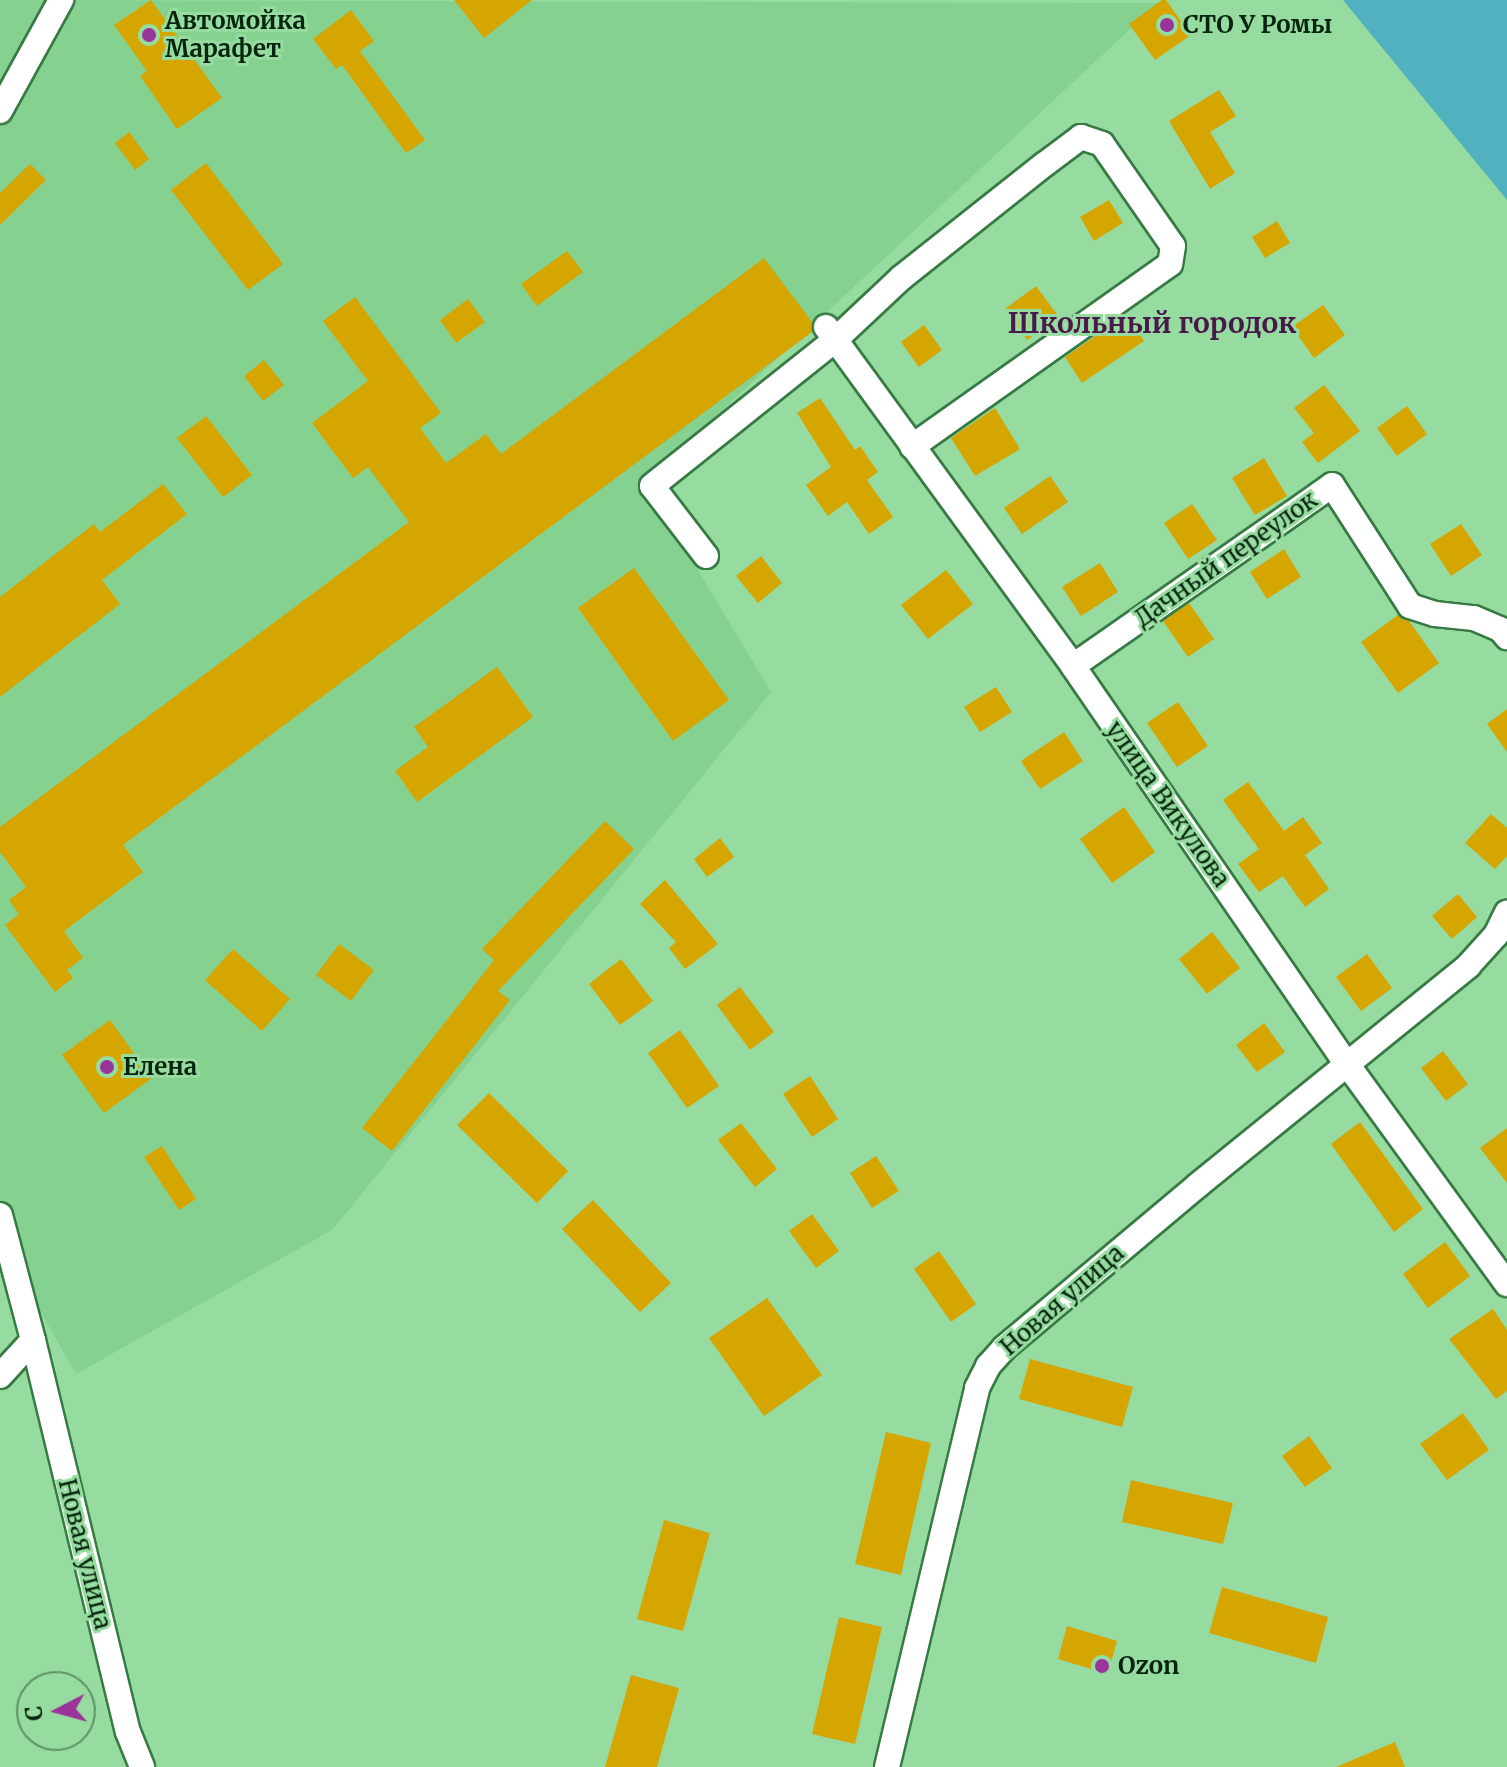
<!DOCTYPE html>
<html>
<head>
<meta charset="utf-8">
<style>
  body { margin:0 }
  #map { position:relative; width:1507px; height:1767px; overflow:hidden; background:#96dba0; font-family:Merriweather,serif }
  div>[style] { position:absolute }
  .built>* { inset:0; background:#85d190 }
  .water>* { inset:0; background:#51b1bf }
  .building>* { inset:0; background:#d6a600 }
  .roads { filter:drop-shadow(2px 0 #377a44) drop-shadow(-2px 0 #377a44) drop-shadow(0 2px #377a44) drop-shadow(0 -2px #377a44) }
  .minor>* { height:24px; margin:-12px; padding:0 12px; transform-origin:12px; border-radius:12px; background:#fff }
  .dots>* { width:22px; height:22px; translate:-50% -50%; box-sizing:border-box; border:4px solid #96dba0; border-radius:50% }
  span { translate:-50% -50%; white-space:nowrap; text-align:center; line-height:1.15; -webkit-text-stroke:6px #96dba0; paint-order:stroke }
  .poi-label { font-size:24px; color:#07240e; font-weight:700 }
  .left { translate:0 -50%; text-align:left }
  .street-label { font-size:24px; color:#07240e }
  .quarter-label { font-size:28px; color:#491949; font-weight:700 }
  .north { position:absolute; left:16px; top:1671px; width:80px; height:80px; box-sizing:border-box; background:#96dba0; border:2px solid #5d9266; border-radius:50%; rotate:264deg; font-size:22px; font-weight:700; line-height:32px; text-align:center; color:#07240e }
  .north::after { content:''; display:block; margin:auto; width:28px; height:36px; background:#9a3499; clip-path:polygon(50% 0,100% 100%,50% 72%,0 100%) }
</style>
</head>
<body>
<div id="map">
  <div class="built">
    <i style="clip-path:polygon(0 0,1158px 3px,645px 482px,771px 692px,332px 1230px,76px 1374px,0 1240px)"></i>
  </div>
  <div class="water">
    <i style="clip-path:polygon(1343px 0,1507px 0,1507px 200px)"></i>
  </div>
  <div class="building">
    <i style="clip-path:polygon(151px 0,222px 98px,177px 129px,140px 76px,147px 71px,114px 25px)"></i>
    <i style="clip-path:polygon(454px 0,532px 0,484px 38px)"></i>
    <i style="clip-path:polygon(1162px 0,1166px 0,1191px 35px,1155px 60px,1129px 24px)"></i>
    <i style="clip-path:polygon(351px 10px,374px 41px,360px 51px,425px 140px,406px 153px,342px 65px,336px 69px,313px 39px)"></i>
    <i style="clip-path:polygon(1219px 90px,1236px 116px,1210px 132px,1235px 173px,1210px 189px,1169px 121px)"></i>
    <i style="clip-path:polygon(129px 132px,149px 159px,135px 170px,115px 143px)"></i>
    <i style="clip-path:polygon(206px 163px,283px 264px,248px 290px,171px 190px)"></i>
    <i style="clip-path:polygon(30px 164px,46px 180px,0 225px,0 193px)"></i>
    <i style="clip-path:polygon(1109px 200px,1123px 223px,1094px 241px,1080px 217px)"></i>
    <i style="clip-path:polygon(1277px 221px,1290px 243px,1265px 258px,1252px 237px)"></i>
    <i style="clip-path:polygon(567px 251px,583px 272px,537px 306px,521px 284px)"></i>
    <i style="clip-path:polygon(764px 258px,812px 322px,812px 332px,123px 845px,143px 872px,64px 931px,83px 958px,67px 970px,73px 978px,55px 992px,5px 925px,19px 914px,9px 900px,26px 887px,0 852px,0 827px,409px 522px,368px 467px,353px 478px,312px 423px,368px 381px,323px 321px,355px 297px,441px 413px,420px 428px,446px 463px,486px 434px,501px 454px)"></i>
    <i style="clip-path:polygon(1036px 286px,1059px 317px,1027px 340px,1005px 309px)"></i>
    <i style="clip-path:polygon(468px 299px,485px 322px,456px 343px,440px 320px)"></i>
    <i style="clip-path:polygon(1323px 305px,1345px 335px,1314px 358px,1292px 327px)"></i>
    <i style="clip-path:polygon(1127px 314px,1144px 341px,1082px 383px,1065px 357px)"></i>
    <i style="clip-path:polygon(924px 325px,942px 350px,919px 367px,901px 342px)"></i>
    <i style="clip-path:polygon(264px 360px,284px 385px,263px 401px,244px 376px)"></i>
    <i style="clip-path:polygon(1324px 385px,1360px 431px,1318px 463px,1302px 442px,1314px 433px,1294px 408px)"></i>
    <i style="clip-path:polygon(820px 398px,855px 450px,860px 446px,878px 472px,867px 480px,893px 517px,869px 534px,847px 502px,828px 516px,806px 485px,831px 467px,797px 413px)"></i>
    <i style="clip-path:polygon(1407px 406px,1427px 434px,1397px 456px,1377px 428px)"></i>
    <i style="clip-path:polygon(995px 408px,1020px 449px,975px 476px,951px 438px)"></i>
    <i style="clip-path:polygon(206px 416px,252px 475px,223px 497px,177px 438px)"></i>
    <i style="clip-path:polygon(1264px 458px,1287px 496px,1255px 515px,1232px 478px)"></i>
    <i style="clip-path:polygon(1050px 476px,1068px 502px,1022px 534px,1004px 508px)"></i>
    <i style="clip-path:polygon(163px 484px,187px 514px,102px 580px,120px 604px,0 697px,0 597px,94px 524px,100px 532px)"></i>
    <i style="clip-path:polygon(1192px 504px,1217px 540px,1188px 559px,1164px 523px)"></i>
    <i style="clip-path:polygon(1461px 524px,1482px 555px,1451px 576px,1430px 544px)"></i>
    <i style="clip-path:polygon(1284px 549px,1301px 577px,1267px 599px,1250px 572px)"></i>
    <i style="clip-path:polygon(761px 556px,782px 583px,758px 603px,736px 576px)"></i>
    <i style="clip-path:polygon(1100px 563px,1118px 592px,1081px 616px,1062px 587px)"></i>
    <i style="clip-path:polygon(634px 568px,729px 700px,673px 741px,578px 608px)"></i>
    <i style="clip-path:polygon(946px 570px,973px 604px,928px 639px,901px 605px)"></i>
    <i style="clip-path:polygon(1189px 603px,1214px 639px,1188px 657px,1163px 621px)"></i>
    <i style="clip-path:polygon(1398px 615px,1409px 621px,1439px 663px,1398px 693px,1361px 642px)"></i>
    <i style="clip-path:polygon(497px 667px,533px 717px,417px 802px,395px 771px,428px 747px,414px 727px)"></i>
    <i style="clip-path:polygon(996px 687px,1012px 712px,980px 732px,964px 707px)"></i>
    <i style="clip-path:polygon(1178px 702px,1208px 746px,1177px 767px,1147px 723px)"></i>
    <i style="clip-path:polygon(1507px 709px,1507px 752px,1487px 724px)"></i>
    <i style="clip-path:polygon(1064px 732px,1083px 761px,1040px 789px,1021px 761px)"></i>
    <i style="clip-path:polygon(1248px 782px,1284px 831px,1303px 817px,1322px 843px,1305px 855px,1329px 889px,1305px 907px,1283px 876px,1259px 892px,1238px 864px,1259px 849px,1223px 800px)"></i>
    <i style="clip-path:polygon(1124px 807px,1155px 852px,1112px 883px,1080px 839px)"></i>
    <i style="clip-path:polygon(1491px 814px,1507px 828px,1507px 856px,1495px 869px,1465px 843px)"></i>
    <i style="clip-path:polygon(605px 821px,634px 849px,498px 991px,510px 1000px,392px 1151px,362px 1128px,494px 960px,482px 949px)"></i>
    <i style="clip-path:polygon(720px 838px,734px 857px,707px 877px,694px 859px)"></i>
    <i style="clip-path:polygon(665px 880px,718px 944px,685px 969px,669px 948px,676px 942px,640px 904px)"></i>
    <i style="clip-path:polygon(1458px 894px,1477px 917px,1452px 939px,1432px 916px)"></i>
    <i style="clip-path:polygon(1212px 932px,1240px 968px,1207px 994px,1179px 959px)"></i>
    <i style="clip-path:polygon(339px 944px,374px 970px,351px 1001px,316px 975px)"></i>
    <i style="clip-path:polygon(233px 949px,290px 999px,262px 1031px,205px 980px)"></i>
    <i style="clip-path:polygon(1367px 954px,1392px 988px,1361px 1011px,1336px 977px)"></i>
    <i style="clip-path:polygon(621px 959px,653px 1001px,620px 1025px,589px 984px)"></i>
    <i style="clip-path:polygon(740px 987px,774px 1032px,750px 1050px,717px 1005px)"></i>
    <i style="clip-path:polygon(110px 1020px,152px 1078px,104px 1113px,62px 1055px)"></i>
    <i style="clip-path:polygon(1264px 1023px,1285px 1052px,1257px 1072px,1236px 1045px)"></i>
    <i style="clip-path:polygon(680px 1030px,719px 1086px,687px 1108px,648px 1053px)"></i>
    <i style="clip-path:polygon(1443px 1051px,1468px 1084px,1446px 1101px,1421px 1068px)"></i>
    <i style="clip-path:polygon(810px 1076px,838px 1119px,812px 1137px,783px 1094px)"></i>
    <i style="clip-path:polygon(489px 1093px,568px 1171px,537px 1203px,457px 1125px)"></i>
    <i style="clip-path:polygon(1360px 1122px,1423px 1209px,1394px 1232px,1331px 1144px)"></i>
    <i style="clip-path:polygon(741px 1123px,777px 1169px,755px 1187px,718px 1140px)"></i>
    <i style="clip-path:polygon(1507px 1128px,1507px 1183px,1480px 1148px)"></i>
    <i style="clip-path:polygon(162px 1146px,196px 1199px,179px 1210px,144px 1157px)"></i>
    <i style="clip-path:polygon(876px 1156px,899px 1191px,872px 1208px,850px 1173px)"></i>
    <i style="clip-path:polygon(593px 1200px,671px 1283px,640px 1312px,562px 1229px)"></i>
    <i style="clip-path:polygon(812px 1214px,839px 1251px,816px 1268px,789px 1231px)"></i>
    <i style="clip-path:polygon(1445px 1242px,1470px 1276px,1428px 1308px,1403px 1274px)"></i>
    <i style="clip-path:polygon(939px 1251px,976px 1304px,951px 1322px,914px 1269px)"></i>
    <i style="clip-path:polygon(767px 1298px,822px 1375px,764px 1416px,709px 1338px)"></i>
    <i style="clip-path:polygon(1493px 1309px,1507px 1330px,1507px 1391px,1496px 1399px,1449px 1339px)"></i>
    <i style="clip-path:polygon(1030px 1359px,1133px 1387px,1122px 1427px,1019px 1399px)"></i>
    <i style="clip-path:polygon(1463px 1413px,1489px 1450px,1447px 1480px,1420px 1444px)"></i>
    <i style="clip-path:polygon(886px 1432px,931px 1443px,901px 1575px,855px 1564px)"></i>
    <i style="clip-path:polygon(1309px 1436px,1332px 1468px,1305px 1487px,1282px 1456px)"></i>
    <i style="clip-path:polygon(1131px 1480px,1233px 1503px,1223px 1544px,1122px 1522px)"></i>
    <i style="clip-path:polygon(664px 1520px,710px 1533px,683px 1631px,637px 1619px)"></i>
    <i style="clip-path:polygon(1222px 1587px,1328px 1617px,1316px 1663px,1209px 1633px)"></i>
    <i style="clip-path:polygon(839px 1617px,882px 1627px,855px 1744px,812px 1734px)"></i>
    <i style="clip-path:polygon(1067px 1626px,1117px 1641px,1108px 1674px,1058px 1659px)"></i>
    <i style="clip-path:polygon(631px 1675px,679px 1688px,657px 1767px,605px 1767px)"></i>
    <i style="clip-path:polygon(1395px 1742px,1405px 1767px,1336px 1767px)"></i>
  </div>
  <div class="roads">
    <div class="minor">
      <i style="left:0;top:111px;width:127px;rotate:-61.2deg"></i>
      <i style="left:826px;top:327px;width:419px;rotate:53.9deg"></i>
      <i style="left:1073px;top:666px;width:483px;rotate:55.5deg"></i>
      <i style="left:1347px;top:1064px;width:272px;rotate:54deg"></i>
      <i style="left:706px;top:556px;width:88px;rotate:-127.6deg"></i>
      <i style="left:652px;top:486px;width:234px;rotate:-38.6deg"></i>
      <i style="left:835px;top:340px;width:91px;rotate:-43.2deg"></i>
      <i style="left:901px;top:278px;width:184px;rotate:-38.4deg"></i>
      <i style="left:1045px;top:164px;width:45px;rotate:-36.9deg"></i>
      <i style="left:1081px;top:137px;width:22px;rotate:18deg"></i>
      <i style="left:1102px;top:144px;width:124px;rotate:55.2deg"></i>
      <i style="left:1173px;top:246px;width:18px;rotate:99deg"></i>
      <i style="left:1170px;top:264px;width:316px;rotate:144.7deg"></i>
      <i style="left:1073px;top:666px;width:316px;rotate:-34.9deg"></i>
      <i style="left:1332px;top:485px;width:144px;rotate:57.2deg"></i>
      <i style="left:1410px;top:606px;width:26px;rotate:18deg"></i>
      <i style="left:1435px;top:614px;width:39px;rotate:6deg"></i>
      <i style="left:1474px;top:618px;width:28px;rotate:23deg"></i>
      <i style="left:1500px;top:629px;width:11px;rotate:49deg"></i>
      <i style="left:0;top:1215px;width:129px;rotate:75.2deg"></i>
      <i style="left:33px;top:1340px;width:49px;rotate:132.5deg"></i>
      <i style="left:33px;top:1340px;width:403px;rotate:76.4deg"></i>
      <i style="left:128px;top:1732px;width:38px;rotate:68deg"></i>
      <i style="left:887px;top:1767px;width:390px;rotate:-76.6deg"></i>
      <i style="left:977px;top:1388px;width:25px;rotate:-63deg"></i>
      <i style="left:988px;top:1366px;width:24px;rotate:-48deg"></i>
      <i style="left:1004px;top:1348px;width:253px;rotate:-40deg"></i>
      <i style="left:1198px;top:1185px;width:348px;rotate:-39deg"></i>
      <i style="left:1468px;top:966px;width:42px;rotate:-47.9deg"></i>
      <i style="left:1496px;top:935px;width:25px;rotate:-64deg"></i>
    </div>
  </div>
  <div class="dots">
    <i style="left:1167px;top:25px;background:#9a3499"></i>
    <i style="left:149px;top:35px;background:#9a3499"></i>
    <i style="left:107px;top:1067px;background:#9a3499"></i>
    <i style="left:1102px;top:1666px;background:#9a3499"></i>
  </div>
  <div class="poi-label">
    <span class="left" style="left:165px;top:35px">Автомойка<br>Марафет</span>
    <span class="left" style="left:1183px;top:25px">СТО У Ромы</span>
    <span class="left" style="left:123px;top:1067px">Елена</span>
    <span class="left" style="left:1118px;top:1666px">Ozon</span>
  </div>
  <div class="street-label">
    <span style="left:1226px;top:559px;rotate:-35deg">Дачный переулок</span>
    <span style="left:1168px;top:804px;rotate:55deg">улица Викулова</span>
    <span style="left:1062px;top:1300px;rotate:-41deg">Новая улица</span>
    <span style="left:85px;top:1554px;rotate:76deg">Новая улица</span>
  </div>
  <div class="quarter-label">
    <span style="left:1152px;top:323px">Школьный городок</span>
  </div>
  <div class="north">С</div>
</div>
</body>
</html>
